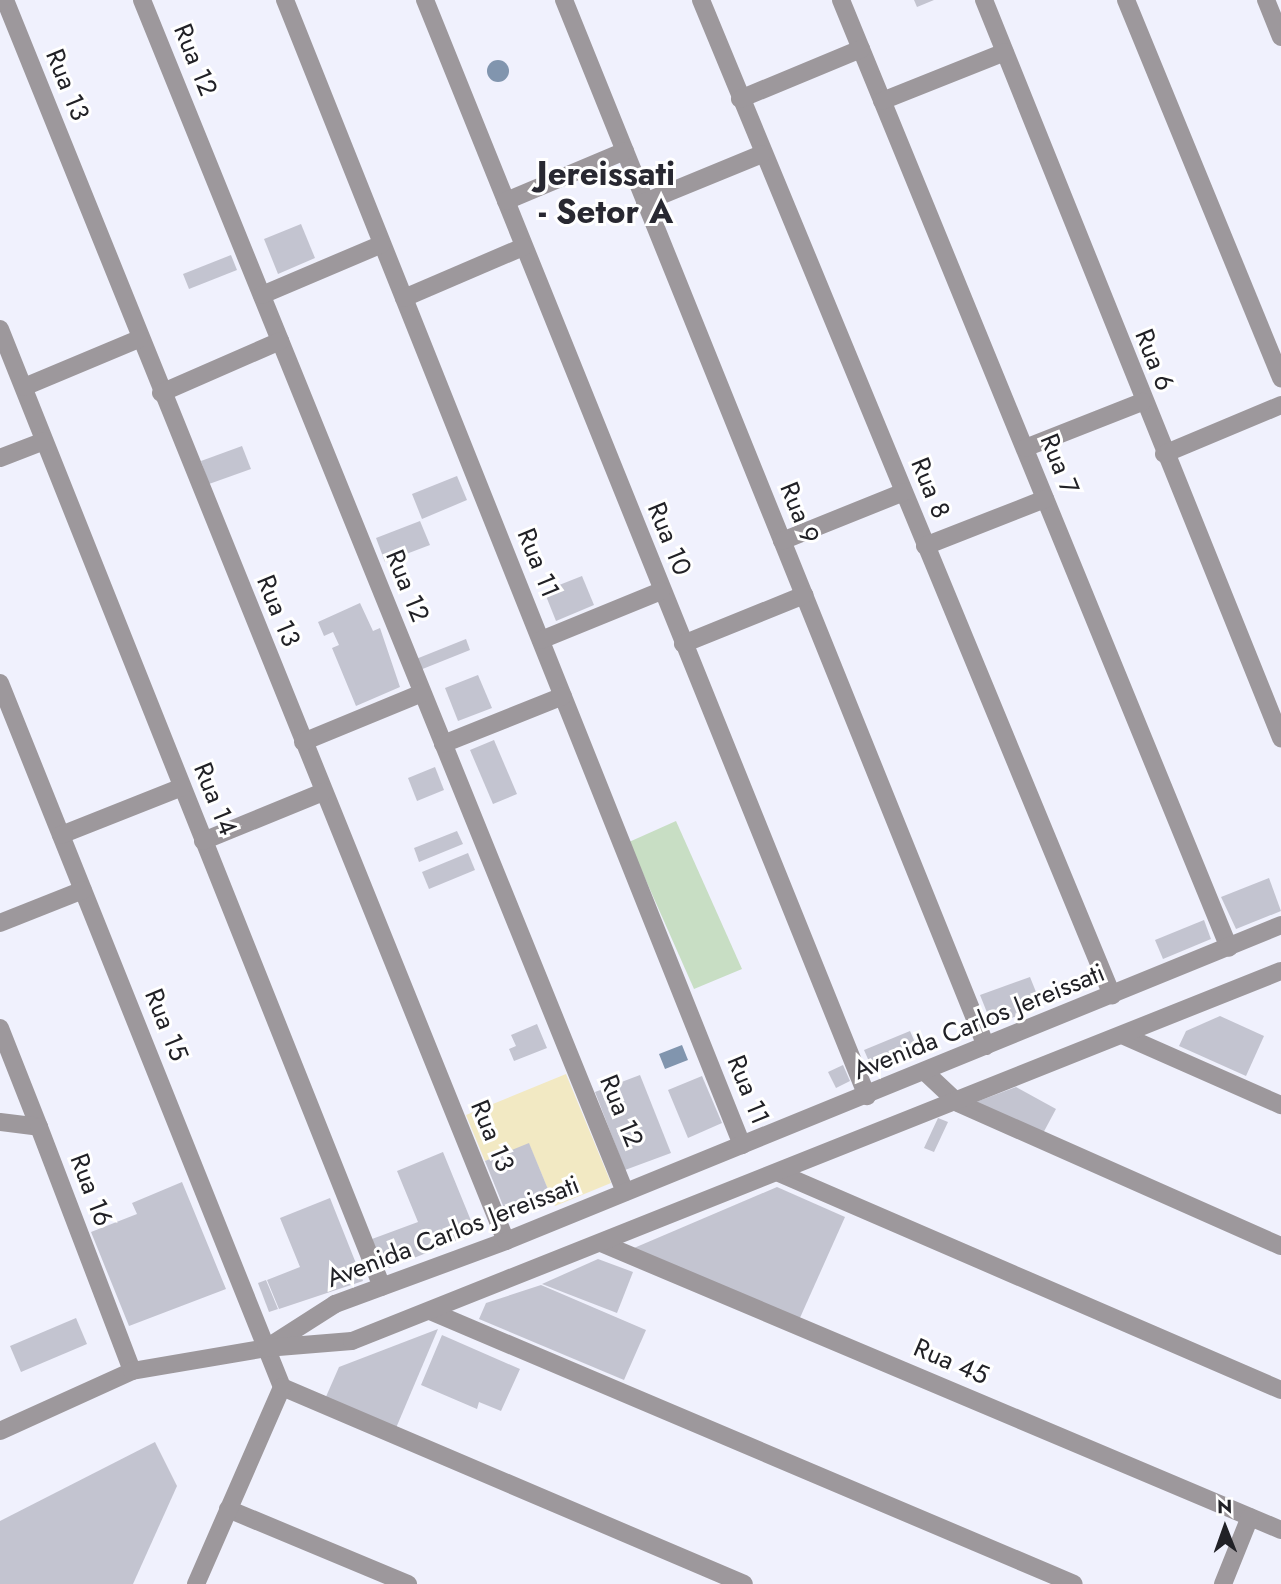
<!DOCTYPE html>
<html>
<head>
<meta charset="utf-8">
<style>
  body { margin:0 }
  #map { position:relative; width:1281px; height:1584px; overflow:hidden; background:#f0f1fd; font-family:Jost,sans-serif }
  div>[style] { position:absolute }
  .green>* { inset:0; background:#c8dec4 }
  .sand>* { inset:0; background:#f2e9c3 }
  .water>* { inset:0; background:#8195ae }
  .round { border-radius:50% }
  .building>* { inset:0; background:#c3c4d0 }
  .minor>* { height:18px; margin:-9px; padding:0 9px; transform-origin:9px; border-radius:9px; background:#9d989c }
  .tertiary>* { height:18px; margin:-9px; padding:0 9px; transform-origin:9px; border-radius:9px; background:#9d989c }
  span { translate:-50% -50%; white-space:nowrap; text-align:center; line-height:1.15; -webkit-text-stroke:6px #fff; paint-order:stroke }
  .street-label { font-size:26px; color:#212126 }
  .district-label { font-size:33px; color:#282831; font-weight:700 }
  .north { position:absolute; left:1190px; top:1493px; width:70px; height:70px; -webkit-text-stroke:5px #fff; paint-order:stroke; rotate:359deg; font-size:19px; font-weight:700; line-height:28px; text-align:center; color:#212126 }
  .north::after { content:''; display:block; margin:auto; width:24px; height:32px; background:#212126; clip-path:polygon(50% 0,100% 100%,50% 72%,0 100%) }
</style>
</head>
<body>
<div id="map">
  <div class="green">
    <i style="clip-path:polygon(676px 821px,742px 969px,694px 989px,629px 842px)"></i>
  </div>
  <div class="sand">
    <i style="clip-path:polygon(566px 1074px,611px 1183px,555px 1206px,529px 1144px,485px 1161px,466px 1115px)"></i>
  </div>
  <div class="water">
    <i class="round" style="left:487px;top:60px;width:22px;height:22px"></i>
    <i style="clip-path:polygon(682px 1045px,688px 1060px,665px 1069px,659px 1054px)"></i>
  </div>
  <div class="building">
    <i style="clip-path:polygon(914px 0,934px 0,917px 7px)"></i>
    <i style="clip-path:polygon(301px 224px,315px 258px,278px 274px,264px 239px)"></i>
    <i style="clip-path:polygon(231px 255px,237px 270px,189px 289px,183px 274px)"></i>
    <i style="clip-path:polygon(242px 446px,251px 469px,209px 484px,201px 461px)"></i>
    <i style="clip-path:polygon(457px 476px,467px 500px,422px 519px,412px 494px)"></i>
    <i style="clip-path:polygon(420px 521px,430px 545px,385px 562px,376px 538px)"></i>
    <i style="clip-path:polygon(582px 576px,594px 605px,556px 621px,544px 591px)"></i>
    <i style="clip-path:polygon(360px 603px,373px 631px,380px 628px,400px 687px,356px 706px,332px 648px,339px 645px,333px 632px,324px 636px,318px 622px)"></i>
    <i style="clip-path:polygon(466px 639px,470px 650px,420px 670px,416px 659px)"></i>
    <i style="clip-path:polygon(478px 675px,492px 708px,458px 721px,445px 688px)"></i>
    <i style="clip-path:polygon(494px 740px,517px 794px,493px 804px,470px 750px)"></i>
    <i style="clip-path:polygon(435px 767px,444px 790px,417px 801px,408px 778px)"></i>
    <i style="clip-path:polygon(457px 831px,463px 844px,419px 862px,414px 848px)"></i>
    <i style="clip-path:polygon(468px 853px,475px 870px,429px 889px,422px 872px)"></i>
    <i style="clip-path:polygon(1269px 878px,1281px 911px,1236px 929px,1221px 897px)"></i>
    <i style="clip-path:polygon(1204px 920px,1211px 939px,1163px 959px,1155px 940px)"></i>
    <i style="clip-path:polygon(1030px 977px,1042px 1007px,992px 1025px,980px 995px)"></i>
    <i style="clip-path:polygon(1220px 1016px,1264px 1036px,1246px 1076px,1179px 1046px,1186px 1031px)"></i>
    <i style="clip-path:polygon(537px 1024px,547px 1048px,514px 1061px,509px 1049px,516px 1046px,511px 1035px)"></i>
    <i style="clip-path:polygon(910px 1031px,920px 1054px,874px 1073px,864px 1050px)"></i>
    <i style="clip-path:polygon(843px 1065px,850px 1081px,836px 1088px,828px 1072px)"></i>
    <i style="clip-path:polygon(640px 1075px,671px 1153px,625px 1170px,595px 1092px)"></i>
    <i style="clip-path:polygon(702px 1076px,722px 1123px,688px 1138px,668px 1090px)"></i>
    <i style="clip-path:polygon(1016px 1087px,1056px 1109px,1041px 1137px,976px 1102px)"></i>
    <i style="clip-path:polygon(938px 1118px,948px 1122px,934px 1152px,924px 1148px)"></i>
    <i style="clip-path:polygon(529px 1143px,552px 1199px,508px 1218px,485px 1161px)"></i>
    <i style="clip-path:polygon(443px 1152px,476px 1233px,384px 1270px,372px 1239px,418px 1222px,397px 1171px)"></i>
    <i style="clip-path:polygon(182px 1182px,226px 1289px,129px 1326px,91px 1232px,137px 1214px,132px 1203px)"></i>
    <i style="clip-path:polygon(777px 1187px,845px 1217px,799px 1320px,634px 1248px)"></i>
    <i style="clip-path:polygon(330px 1198px,363px 1281px,279px 1309px,267px 1280px,300px 1267px,280px 1218px)"></i>
    <i style="clip-path:polygon(598px 1259px,633px 1272px,617px 1313px,542px 1284px)"></i>
    <i style="clip-path:polygon(266px 1280px,278px 1309px,269px 1312px,258px 1283px)"></i>
    <i style="clip-path:polygon(541px 1285px,646px 1330px,624px 1380px,479px 1319px,486px 1303px)"></i>
    <i style="clip-path:polygon(76px 1318px,87px 1344px,21px 1372px,10px 1346px)"></i>
    <i style="clip-path:polygon(438px 1329px,396px 1428px,325px 1399px,339px 1367px)"></i>
    <i style="clip-path:polygon(442px 1335px,520px 1369px,501px 1411px,479px 1402px,477px 1409px,421px 1385px)"></i>
    <i style="clip-path:polygon(155px 1442px,177px 1486px,133px 1584px,0 1584px,0 1521px)"></i>
  </div>
  <div class="minor">
    <i style="left:5px;top:0;width:1338px;rotate:68.02deg"></i>
    <i style="left:142px;top:0;width:1286px;rotate:67.94deg"></i>
    <i style="left:285px;top:0;width:1233px;rotate:68.24deg"></i>
    <i style="left:425px;top:0;width:1182px;rotate:68.04deg"></i>
    <i style="left:564px;top:0;width:1128px;rotate:68.03deg"></i>
    <i style="left:701px;top:0;width:1077px;rotate:67.56deg"></i>
    <i style="left:841px;top:0;width:1024px;rotate:67.74deg"></i>
    <i style="left:984px;top:0;width:796px;rotate:68.08deg"></i>
    <i style="left:1126px;top:0;width:409px;rotate:67.7deg"></i>
    <i style="left:1266px;top:0;width:40px;rotate:68deg"></i>
    <i style="left:740px;top:99px;width:131px;rotate:-22.5deg"></i>
    <i style="left:882px;top:101px;width:132px;rotate:-21.7deg"></i>
    <i style="left:506px;top:201px;width:129px;rotate:-22.8deg"></i>
    <i style="left:645px;top:202px;width:126px;rotate:-22.3deg"></i>
    <i style="left:262px;top:295px;width:130px;rotate:-23deg"></i>
    <i style="left:404px;top:298px;width:129px;rotate:-23.2deg"></i>
    <i style="left:0;top:329px;width:1031px;rotate:68.26deg"></i>
    <i style="left:24px;top:387px;width:125px;rotate:-22.7deg"></i>
    <i style="left:161px;top:393px;width:130px;rotate:-23.6deg"></i>
    <i style="left:1025px;top:448px;width:126px;rotate:-21.5deg"></i>
    <i style="left:1164px;top:454px;width:127px;rotate:-22.7deg"></i>
    <i style="left:0;top:458px;width:47px;rotate:-21.1deg"></i>
    <i style="left:782px;top:541px;width:131px;rotate:-21.9deg"></i>
    <i style="left:925px;top:546px;width:129px;rotate:-21.4deg"></i>
    <i style="left:541px;top:640px;width:130px;rotate:-22.2deg"></i>
    <i style="left:683px;top:644px;width:131px;rotate:-22deg"></i>
    <i style="left:0;top:683px;width:758px;rotate:68.17deg"></i>
    <i style="left:303px;top:742px;width:129px;rotate:-22.4deg"></i>
    <i style="left:443px;top:744px;width:129px;rotate:-21.8deg"></i>
    <i style="left:61px;top:835px;width:130px;rotate:-21.6deg"></i>
    <i style="left:203px;top:841px;width:130px;rotate:-22.2deg"></i>
    <i style="left:0;top:923px;width:89px;rotate:-21.7deg"></i>
    <i style="left:0;top:1028px;width:106px;rotate:68.5deg"></i>
    <i style="left:1122px;top:1035px;width:174px;rotate:23.8deg"></i>
    <i style="left:925px;top:1072px;width:45px;rotate:43.2deg"></i>
    <i style="left:958px;top:1103px;width:353px;rotate:23.9deg"></i>
    <i style="left:779px;top:1173px;width:547px;rotate:23.38deg"></i>
    <i style="left:601px;top:1243px;width:738px;rotate:22.88deg"></i>
    <i style="left:430px;top:1311px;width:699px;rotate:22.97deg"></i>
    <i style="left:282px;top:1387px;width:502px;rotate:23.09deg"></i>
    <i style="left:228px;top:1509px;width:195px;rotate:22.6deg"></i>
    <i style="left:196px;top:1584px;width:215px;rotate:-66.4deg"></i>
    <i style="left:1223px;top:1584px;width:72px;rotate:-68.1deg"></i>
  </div>
  <div class="tertiary">
    <i style="left:0;top:1122px;width:39px;rotate:7deg"></i>
    <i style="left:39px;top:1127px;width:261px;rotate:69.1deg"></i>
    <i style="left:271px;top:1345px;width:76px;rotate:-32.6deg"></i>
    <i style="left:335px;top:1304px;width:182px;rotate:-20.2deg"></i>
    <i style="left:506px;top:1241px;width:837px;rotate:-22.18deg"></i>
    <i style="left:0;top:1431px;width:145px;rotate:-24.4deg"></i>
    <i style="left:132px;top:1371px;width:136px;rotate:-9.7deg"></i>
    <i style="left:266px;top:1348px;width:86px;rotate:-4.7deg"></i>
    <i style="left:352px;top:1341px;width:1000px;rotate:-21.72deg"></i>
  </div>
  <div class="street-label">
    <span style="left:195px;top:60px;rotate:68deg">Rua 12</span>
    <span style="left:67px;top:85px;rotate:68deg">Rua 13</span>
    <span style="left:1154px;top:360px;rotate:68deg">Rua 6</span>
    <span style="left:1059px;top:464px;rotate:68deg">Rua 7</span>
    <span style="left:930px;top:488px;rotate:68deg">Rua 8</span>
    <span style="left:799px;top:513px;rotate:68deg">Rua 9</span>
    <span style="left:669px;top:539px;rotate:68deg">Rua 10</span>
    <span style="left:538px;top:563px;rotate:68deg">Rua 11</span>
    <span style="left:407px;top:586px;rotate:68deg">Rua 12</span>
    <span style="left:278px;top:611px;rotate:68deg">Rua 13</span>
    <span style="left:215px;top:799px;rotate:68deg">Rua 14</span>
    <span style="left:979px;top:1022px;rotate:-22deg">Avenida Carlos Jereissati</span>
    <span style="left:166px;top:1025px;rotate:68deg">Rua 15</span>
    <span style="left:748px;top:1090px;rotate:68deg">Rua 11</span>
    <span style="left:621px;top:1111px;rotate:68deg">Rua 12</span>
    <span style="left:492px;top:1136px;rotate:68deg">Rua 13</span>
    <span style="left:91px;top:1190px;rotate:69deg">Rua 16</span>
    <span style="left:453px;top:1232px;rotate:-21deg">Avenida Carlos Jereissati</span>
    <span style="left:951px;top:1362px;rotate:23deg">Rua 45</span>
  </div>
  <div class="district-label">
    <span style="left:606px;top:193px">Jereissati<br>- Setor A</span>
  </div>
  <div class="north">N</div>
</div>
</body>
</html>
